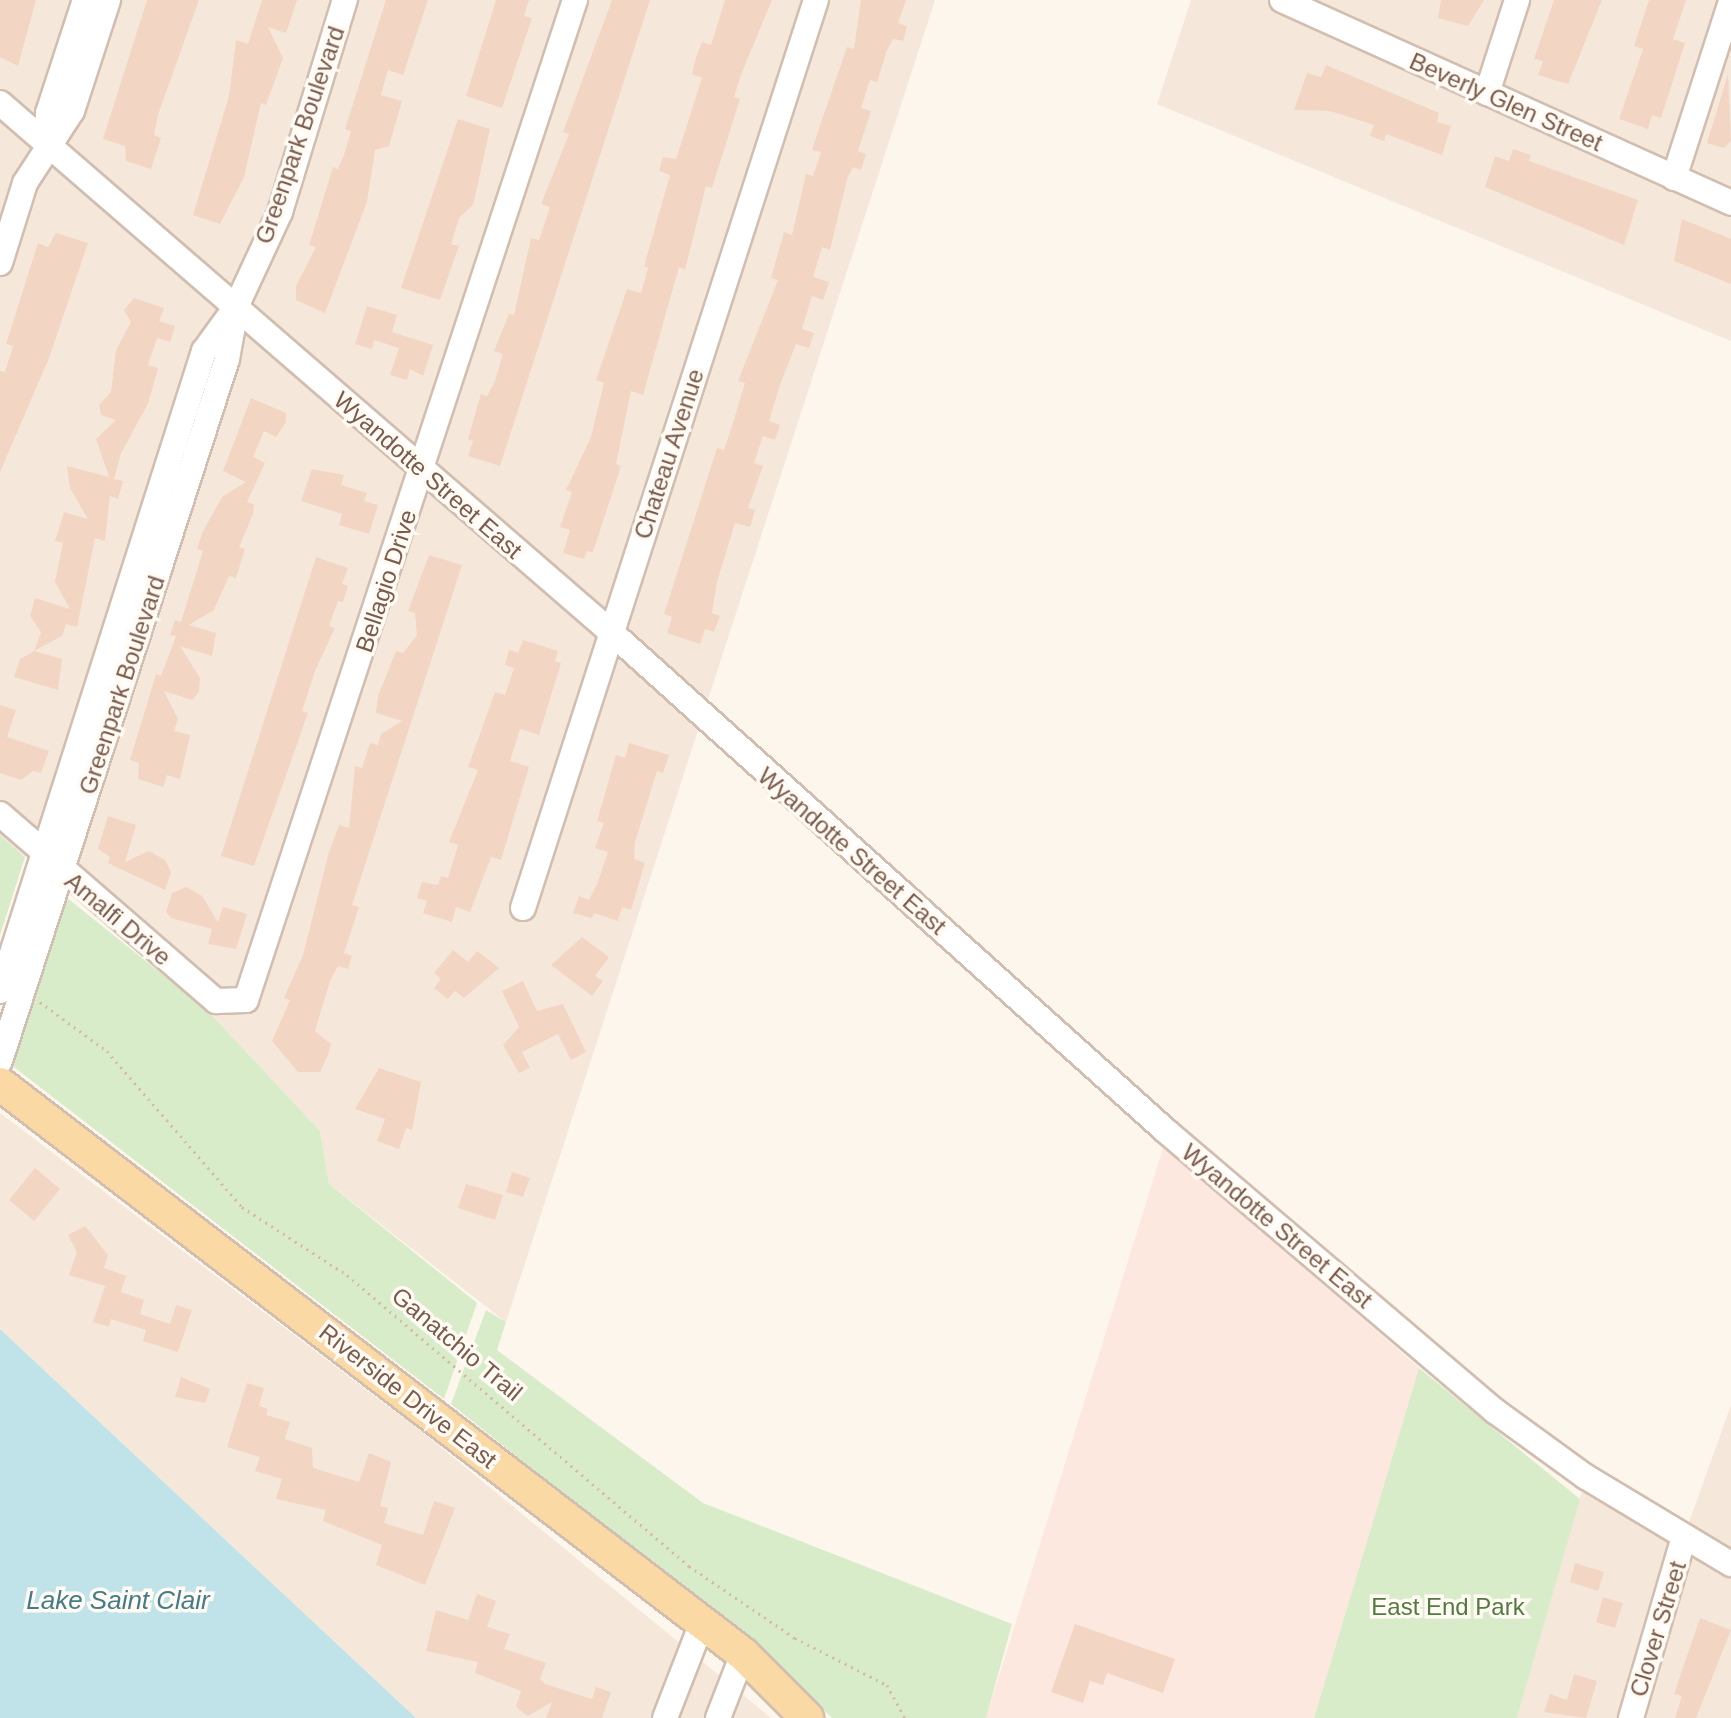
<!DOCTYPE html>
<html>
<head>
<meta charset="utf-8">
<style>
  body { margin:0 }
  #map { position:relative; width:1731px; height:1718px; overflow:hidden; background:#fdf6ec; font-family:Helvetica,sans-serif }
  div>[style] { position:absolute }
  .residential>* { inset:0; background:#f5e8da }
  .commercial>* { inset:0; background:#fde8e0 }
  .green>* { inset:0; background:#d8ecc9 }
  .water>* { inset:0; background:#bfe3e8 }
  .building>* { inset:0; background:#f3d5c3 }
  .path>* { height:2.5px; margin-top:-1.25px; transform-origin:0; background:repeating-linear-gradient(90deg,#d9b8a5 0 2px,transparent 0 7px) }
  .roads { filter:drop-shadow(2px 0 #d1beb0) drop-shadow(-2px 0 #d1beb0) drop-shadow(0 2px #d1beb0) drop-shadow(0 -2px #d1beb0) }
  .minor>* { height:24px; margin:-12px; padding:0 12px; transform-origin:12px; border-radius:12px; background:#fff }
  .major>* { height:32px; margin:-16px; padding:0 16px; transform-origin:16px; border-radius:16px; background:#fbd9a5 }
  span { translate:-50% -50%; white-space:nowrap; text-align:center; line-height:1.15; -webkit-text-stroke:7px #fffaf3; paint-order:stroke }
  .street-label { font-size:24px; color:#7a5c4d }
  .park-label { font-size:24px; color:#537a41 }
  .water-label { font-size:26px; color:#437c86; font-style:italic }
</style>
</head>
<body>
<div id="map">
  <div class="residential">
    <i style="clip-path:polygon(0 0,935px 0,506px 1322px,329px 1184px,320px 1131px,208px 1011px,0 835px)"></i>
    <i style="clip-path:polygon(1191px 0,1731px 0,1731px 341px,1157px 104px)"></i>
    <i style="clip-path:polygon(0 1113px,421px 1431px,771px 1718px,416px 1718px,0 1329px)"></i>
    <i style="clip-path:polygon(1731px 1405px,1731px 1718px,1517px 1718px,1586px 1477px,1683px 1539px)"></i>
  </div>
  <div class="commercial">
    <i style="clip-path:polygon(1164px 1145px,1419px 1368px,1314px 1718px,986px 1718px)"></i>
  </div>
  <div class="green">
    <i style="clip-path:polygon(0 835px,25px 857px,0 935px)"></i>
    <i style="clip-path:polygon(66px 897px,208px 1011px,320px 1131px,329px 1184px,477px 1303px,444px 1399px,10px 1064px)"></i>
    <i style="clip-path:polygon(486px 1310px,506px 1322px,497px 1350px,703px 1503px,1012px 1624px,986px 1718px,832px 1718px,777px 1664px,451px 1404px)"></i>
    <i style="clip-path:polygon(1419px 1368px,1580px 1499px,1517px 1718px,1314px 1718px)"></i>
  </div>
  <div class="water">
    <i style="clip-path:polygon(0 1329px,416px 1718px,0 1718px)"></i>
  </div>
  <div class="building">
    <i style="clip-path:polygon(0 0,36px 0,18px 66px,0 57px)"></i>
    <i style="clip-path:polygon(147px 0,199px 0,158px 115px,154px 135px,161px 138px,151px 169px,126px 161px,125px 146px,103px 139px)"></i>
    <i style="clip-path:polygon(262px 0,297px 0,286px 33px,268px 27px,283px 58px,266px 105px,261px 103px,244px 177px,220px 224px,193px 215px,229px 96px,236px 40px,248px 44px)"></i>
    <i style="clip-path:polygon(386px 0,428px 0,403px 75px,388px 70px,381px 95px,402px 101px,389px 146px,375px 150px,367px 202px,325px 313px,296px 300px,296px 286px,316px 247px,309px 245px,333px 167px,338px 169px,344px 155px,351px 131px,345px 129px)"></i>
    <i style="clip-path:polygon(496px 0,529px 0,524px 16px,532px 18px,502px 108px,466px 96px)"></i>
    <i style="clip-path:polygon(612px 0,650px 0,500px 466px,468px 456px,473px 441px,468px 439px,481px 394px,487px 396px,495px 381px,503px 354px,494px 351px,509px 314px,514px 315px,531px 238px,539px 240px,550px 207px,541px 204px,569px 134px,563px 132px)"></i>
    <i style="clip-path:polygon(725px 0,772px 0,742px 72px,734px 97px,740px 99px,712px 188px,706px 186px,685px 270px,679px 267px,643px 395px,631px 391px,616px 464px,621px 466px,593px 552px,587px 551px,584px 559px,563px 553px,570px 530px,560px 527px,572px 492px,566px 490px,591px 437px,604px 383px,596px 380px,627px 289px,641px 293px,648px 268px,644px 266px,670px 175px,659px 171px,663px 157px,676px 159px,702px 78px,692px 74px,696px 58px,702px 42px,711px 45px)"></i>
    <i style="clip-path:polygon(861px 0,906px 0,898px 23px,907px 26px,903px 41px,893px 39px,887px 50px,877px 82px,870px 80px,861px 108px,871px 111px,858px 151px,866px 154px,861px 170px,853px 167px,847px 179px,830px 250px,822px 247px,813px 277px,829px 282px,823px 300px,812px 296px,802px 329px,814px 333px,809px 348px,796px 344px,780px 385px,769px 421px,780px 425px,775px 440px,763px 436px,754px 463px,763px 466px,748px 508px,755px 510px,750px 527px,735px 523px,717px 582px,712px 613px,720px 616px,714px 632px,705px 629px,700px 644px,667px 633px,672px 617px,664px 614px,717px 448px,724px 450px,732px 426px,745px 383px,738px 381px,778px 280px,771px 278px,784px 232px,792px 235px,806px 174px,813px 176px,821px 152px,812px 150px,818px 131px,847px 47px,854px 49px)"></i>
    <i style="clip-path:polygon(1441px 0,1484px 0,1468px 26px,1438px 18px)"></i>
    <i style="clip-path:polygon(1554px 0,1602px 0,1568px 84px,1538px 75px,1543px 61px,1534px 59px)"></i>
    <i style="clip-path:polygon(1649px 0,1686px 0,1673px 39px,1685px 43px,1661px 118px,1652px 115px,1648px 129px,1619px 119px,1643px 49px,1634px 46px)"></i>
    <i style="clip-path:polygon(1326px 65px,1439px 113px,1437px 122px,1451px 126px,1442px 155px,1386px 134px,1384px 141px,1370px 136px,1374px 125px,1330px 111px,1294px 110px,1307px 73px,1321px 77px)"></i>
    <i style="clip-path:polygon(1728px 74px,1731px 141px,1724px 148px,1707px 143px)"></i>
    <i style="clip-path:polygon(458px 119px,490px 129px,473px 205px,459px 218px,451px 244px,459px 246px,440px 300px,401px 288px)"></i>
    <i style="clip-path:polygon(1513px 149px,1531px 155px,1529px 161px,1638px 200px,1624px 245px,1485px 187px,1495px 156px,1509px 161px)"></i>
    <i style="clip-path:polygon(1682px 219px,1731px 239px,1731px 284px,1674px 261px)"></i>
    <i style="clip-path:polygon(56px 233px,88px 243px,49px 358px,0 472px,0 371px,5px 372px,13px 346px,6px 344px,38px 243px,48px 247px)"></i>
    <i style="clip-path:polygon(134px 298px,164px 308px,159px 321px,175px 326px,170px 342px,157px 338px,148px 365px,158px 368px,148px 404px,121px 453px,114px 479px,123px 481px,118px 499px,110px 496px,105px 541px,95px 538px,77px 627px,66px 624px,62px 636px,34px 651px,41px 632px,30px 616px,35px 598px,70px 609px,55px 582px,63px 543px,55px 541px,64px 512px,88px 519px,70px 488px,67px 466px,109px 477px,96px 439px,116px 420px,101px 415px,99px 405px,111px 392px,116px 350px,131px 322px,124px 310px)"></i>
    <i style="clip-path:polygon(367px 306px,397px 315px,392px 332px,433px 345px,423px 376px,410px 369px,407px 380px,390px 375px,399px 348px,374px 340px,372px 349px,355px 344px)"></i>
    <i style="clip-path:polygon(251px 398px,286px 413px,286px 422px,276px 437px,264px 431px,253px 457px,265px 463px,247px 502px,254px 504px,253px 514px,239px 547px,245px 549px,236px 578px,229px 576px,214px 610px,189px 625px,216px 633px,212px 656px,180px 646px,200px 678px,199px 692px,192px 700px,164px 691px,178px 719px,174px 731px,190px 735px,180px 779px,167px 775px,163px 787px,138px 779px,139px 763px,130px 760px,156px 674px,161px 676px,176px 636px,170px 635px,175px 620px,181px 622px,203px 551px,197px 549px,202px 533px,222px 497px,246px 482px,223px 471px)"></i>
    <i style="clip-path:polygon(312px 469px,344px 475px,341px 485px,367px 493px,364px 501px,378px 505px,369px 534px,339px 525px,342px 514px,301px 501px)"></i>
    <i style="clip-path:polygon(429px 555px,462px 565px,352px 905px,359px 907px,344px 953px,352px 956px,348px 969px,338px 966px,330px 981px,315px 1031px,331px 1044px,328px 1055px,320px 1072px,298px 1072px,272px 1041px,290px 1000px,284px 998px,303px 955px,329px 852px,339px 825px,349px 828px,355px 766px,362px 768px,370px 743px,378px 745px,381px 734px,402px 721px,376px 713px,378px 696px,396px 651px,403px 653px,417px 635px,415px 613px,408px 611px)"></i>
    <i style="clip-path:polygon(316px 557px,348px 568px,342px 584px,348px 586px,343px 602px,338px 601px,329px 626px,335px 628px,315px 671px,302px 711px,308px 713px,254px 866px,221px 856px)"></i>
    <i style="clip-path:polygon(523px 640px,558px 651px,555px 661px,561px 663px,539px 735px,520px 729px,510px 761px,529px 767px,501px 860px,491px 857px,470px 912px,456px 907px,452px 922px,423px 913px,427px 901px,417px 898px,422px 882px,438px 885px,441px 876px,448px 878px,458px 845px,449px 842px,478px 770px,468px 767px,495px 692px,505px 695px,514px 668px,505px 665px,509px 650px,518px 653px)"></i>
    <i style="clip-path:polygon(34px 651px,62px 659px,58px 690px,14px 677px,20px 659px)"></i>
    <i style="clip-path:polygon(0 705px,16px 710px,7px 737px,49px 751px,41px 773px,33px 771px,21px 780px,0 773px)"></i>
    <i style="clip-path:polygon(629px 743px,669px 755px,663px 773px,657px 771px,635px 842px,634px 859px,645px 863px,631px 910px,622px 907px,618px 921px,594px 913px,592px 918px,573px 913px,579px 896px,589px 900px,597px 884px,608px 852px,595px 848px,604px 823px,597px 821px,616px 755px,625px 758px)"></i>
    <i style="clip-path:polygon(108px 816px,136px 825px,125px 862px,149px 851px,165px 860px,171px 872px,165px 890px,108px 863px,110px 857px,98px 849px)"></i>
    <i style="clip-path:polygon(186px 887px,202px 896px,218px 922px,223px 907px,247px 914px,236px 949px,208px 944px,212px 929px,171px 918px,166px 912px,172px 893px)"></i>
    <i style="clip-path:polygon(582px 937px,609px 957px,595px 976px,603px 981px,592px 996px,551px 965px)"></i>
    <i style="clip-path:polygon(453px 950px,468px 962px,477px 951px,499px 968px,464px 998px,455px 991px,448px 999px,434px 988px,441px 979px,434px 973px)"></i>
    <i style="clip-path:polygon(523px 981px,537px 1011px,563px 1004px,586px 1052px,571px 1060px,558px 1034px,522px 1052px,530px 1068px,519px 1073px,503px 1045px,519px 1027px,502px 991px)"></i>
    <i style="clip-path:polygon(379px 1068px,421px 1082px,412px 1130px,406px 1128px,399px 1149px,377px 1141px,385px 1119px,355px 1109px)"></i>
    <i style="clip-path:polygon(35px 1168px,60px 1189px,34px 1221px,9px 1200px)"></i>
    <i style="clip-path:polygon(512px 1172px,530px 1178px,523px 1197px,506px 1192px)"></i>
    <i style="clip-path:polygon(466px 1184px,503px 1195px,495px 1220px,458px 1208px)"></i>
    <i style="clip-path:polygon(85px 1226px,108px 1255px,104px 1268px,126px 1276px,121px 1292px,144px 1300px,140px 1314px,170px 1324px,176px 1305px,192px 1310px,178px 1352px,143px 1341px,146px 1330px,111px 1319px,109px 1327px,93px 1322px,105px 1286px,69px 1275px,77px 1252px,68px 1235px)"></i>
    <i style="clip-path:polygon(181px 1377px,210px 1389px,205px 1403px,175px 1397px)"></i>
    <i style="clip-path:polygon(247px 1383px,264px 1388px,259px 1406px,268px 1409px,266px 1415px,290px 1422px,285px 1439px,312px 1448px,313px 1468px,359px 1482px,369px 1453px,391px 1462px,380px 1506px,388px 1508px,384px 1523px,423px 1535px,434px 1501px,455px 1508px,425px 1585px,376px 1565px,382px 1545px,323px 1521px,326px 1510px,276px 1499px,282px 1479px,255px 1471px,260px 1457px,227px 1447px)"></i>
    <i style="clip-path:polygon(1575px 1563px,1604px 1572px,1598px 1591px,1570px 1582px)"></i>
    <i style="clip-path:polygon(477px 1594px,496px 1601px,487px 1627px,510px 1634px,504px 1649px,546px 1663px,540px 1679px,545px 1684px,592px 1699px,596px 1687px,611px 1692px,602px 1718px,546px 1718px,552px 1702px,528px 1716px,516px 1707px,521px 1691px,475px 1673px,478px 1662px,426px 1651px,436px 1610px,468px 1620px)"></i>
    <i style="clip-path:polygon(1603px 1597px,1623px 1603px,1615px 1628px,1596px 1622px)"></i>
    <i style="clip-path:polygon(1700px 1618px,1731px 1630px,1696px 1718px,1675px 1718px,1682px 1696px,1674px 1694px)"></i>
    <i style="clip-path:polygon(1075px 1624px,1175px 1659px,1163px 1693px,1107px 1673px,1103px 1685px,1090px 1681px,1083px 1703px,1051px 1692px)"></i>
    <i style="clip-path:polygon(1574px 1674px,1597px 1681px,1586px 1718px,1544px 1712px,1550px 1694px,1567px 1700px)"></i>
  </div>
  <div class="path">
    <i style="left:40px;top:1002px;width:83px;rotate:36.2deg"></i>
    <i style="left:107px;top:1051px;width:206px;rotate:49.1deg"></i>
    <i style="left:242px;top:1207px;width:125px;rotate:32.9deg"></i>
    <i style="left:347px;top:1275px;width:449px;rotate:40.4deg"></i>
    <i style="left:689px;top:1566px;width:128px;rotate:34.2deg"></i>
    <i style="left:795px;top:1638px;width:103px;rotate:27.1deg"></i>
    <i style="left:887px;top:1685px;width:38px;rotate:61deg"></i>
  </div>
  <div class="roads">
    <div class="minor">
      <i style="left:1282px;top:0;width:493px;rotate:24.3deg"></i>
      <i style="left:1487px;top:93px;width:98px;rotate:-72.1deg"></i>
      <i style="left:0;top:103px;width:808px;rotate:40.89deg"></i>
      <i style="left:611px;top:632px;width:748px;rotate:41.96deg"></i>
      <i style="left:1167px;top:1132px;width:431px;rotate:40.4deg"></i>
      <i style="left:1495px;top:1411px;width:112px;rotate:36deg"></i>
      <i style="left:1586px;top:1477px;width:169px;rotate:31deg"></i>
      <i style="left:47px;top:142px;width:29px;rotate:-88deg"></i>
      <i style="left:48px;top:113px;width:119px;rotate:-71.9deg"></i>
      <i style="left:1674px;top:178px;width:186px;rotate:-72.1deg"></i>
      <i style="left:0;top:263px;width:84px;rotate:-72.6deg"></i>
      <i style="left:25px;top:183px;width:86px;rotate:-56.9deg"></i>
      <i style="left:72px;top:111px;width:117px;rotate:-72deg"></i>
      <i style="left:0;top:814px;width:286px;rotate:40.9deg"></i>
      <i style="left:216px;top:1001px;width:30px;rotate:-2deg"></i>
      <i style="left:246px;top:1000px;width:1053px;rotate:-71.79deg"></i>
      <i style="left:523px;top:908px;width:954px;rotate:-72.12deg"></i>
      <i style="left:0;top:991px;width:672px;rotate:-72.32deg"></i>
      <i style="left:204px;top:351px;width:54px;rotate:-54deg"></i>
      <i style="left:236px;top:307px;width:105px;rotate:-65.1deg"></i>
      <i style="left:280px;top:212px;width:222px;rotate:-73deg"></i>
      <i style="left:0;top:1061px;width:738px;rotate:-72.08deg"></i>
      <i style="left:227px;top:359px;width:45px;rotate:-79.7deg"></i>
      <i style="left:665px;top:1718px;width:102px;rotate:-68.7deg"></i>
      <i style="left:718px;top:1718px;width:69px;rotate:-68.7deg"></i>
      <i style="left:1631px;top:1718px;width:185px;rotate:-73.7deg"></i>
    </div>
    <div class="major">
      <i style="left:0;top:1084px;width:936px;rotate:37.49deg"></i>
      <i style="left:743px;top:1654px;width:91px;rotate:45deg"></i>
    </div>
  </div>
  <div class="street-label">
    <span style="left:1506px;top:102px;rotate:24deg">Beverly Glen Street</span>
    <span style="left:300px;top:135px;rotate:-71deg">Greenpark Boulevard</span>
    <span style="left:669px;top:454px;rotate:-72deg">Chateau Avenue</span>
    <span style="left:428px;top:475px;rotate:41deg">Wyandotte Street East</span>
    <span style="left:386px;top:581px;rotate:-72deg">Bellagio Drive</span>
    <span style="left:122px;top:685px;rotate:-72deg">Greenpark Boulevard</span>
    <span style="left:852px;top:851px;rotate:41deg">Wyandotte Street East</span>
    <span style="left:118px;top:919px;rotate:40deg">Amalfi Drive</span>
    <span style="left:1277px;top:1226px;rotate:40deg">Wyandotte Street East</span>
    <span style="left:457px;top:1344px;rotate:40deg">Ganatchio Trail</span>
    <span style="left:408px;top:1396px;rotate:38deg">Riverside Drive East</span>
    <span style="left:1658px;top:1629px;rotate:-73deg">Clover Street</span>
  </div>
  <div class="park-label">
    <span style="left:1448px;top:1607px">East End Park</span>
  </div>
  <div class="water-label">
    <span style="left:118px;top:1601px">Lake Saint Clair</span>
  </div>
</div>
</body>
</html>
